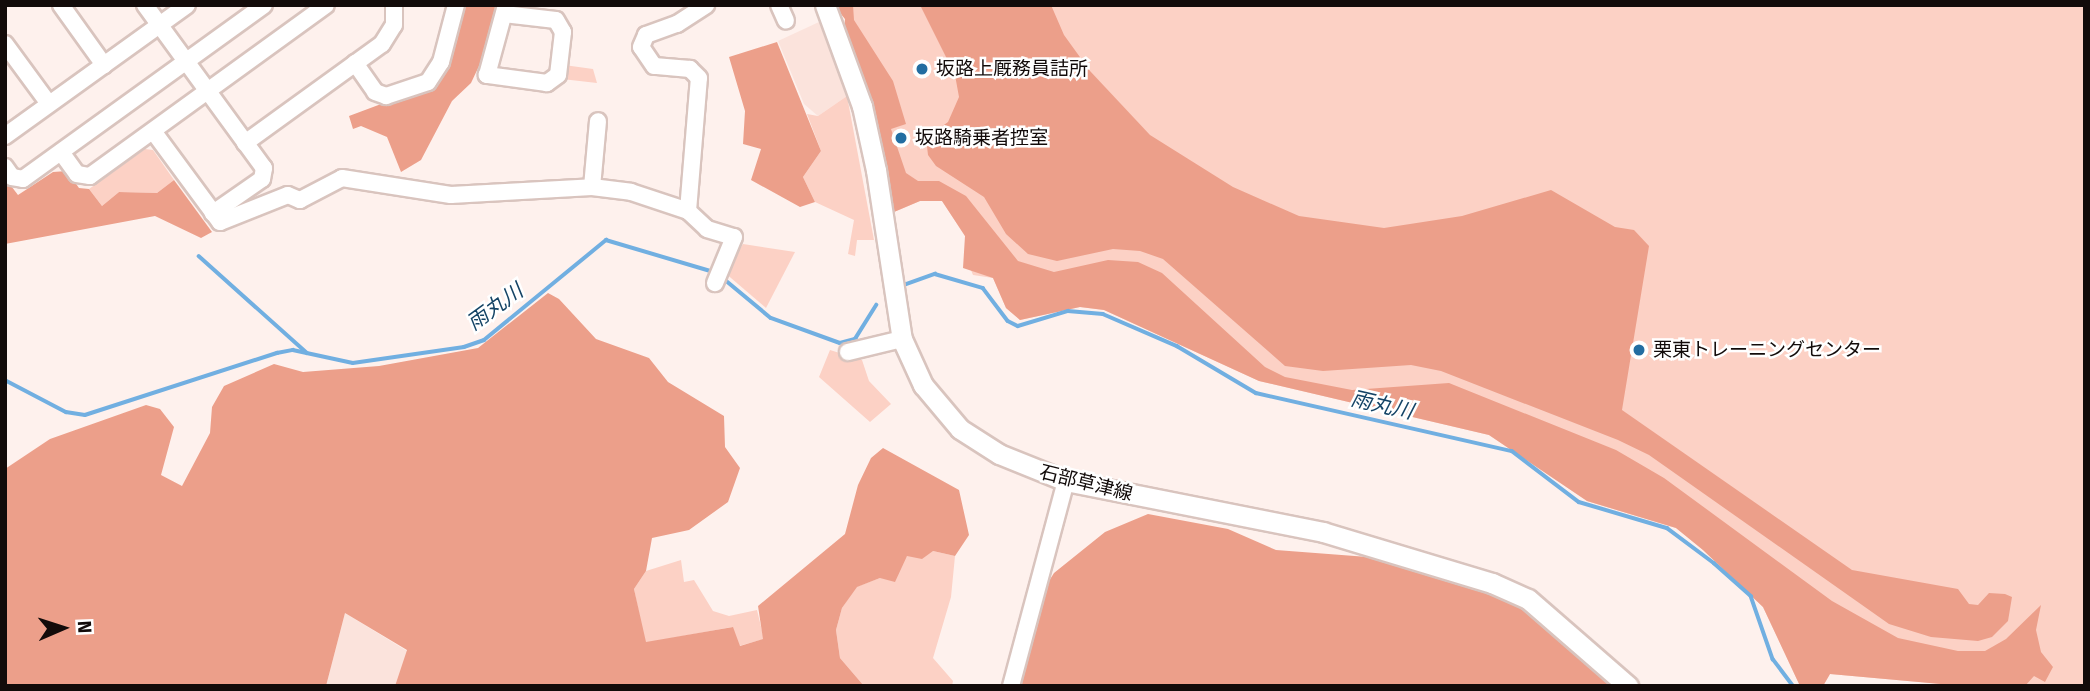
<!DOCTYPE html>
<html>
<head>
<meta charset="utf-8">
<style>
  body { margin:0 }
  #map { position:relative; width:2090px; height:691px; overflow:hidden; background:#fef1ed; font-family:"Fira Sans","Noto Sans JP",sans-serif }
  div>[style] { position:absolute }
  .built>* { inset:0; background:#fbe3dc }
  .green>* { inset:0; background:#fcd1c5 }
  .forest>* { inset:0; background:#ec9f8a }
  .stream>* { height:3.5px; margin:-1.75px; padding:0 1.75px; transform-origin:1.75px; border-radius:1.75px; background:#71afe1 }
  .roads { filter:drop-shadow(2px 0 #d9c4be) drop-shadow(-2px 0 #d9c4be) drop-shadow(0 2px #d9c4be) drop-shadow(0 -2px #d9c4be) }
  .minor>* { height:16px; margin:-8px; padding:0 8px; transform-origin:8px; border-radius:8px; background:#fff }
  .major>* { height:19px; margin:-9.5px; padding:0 9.5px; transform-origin:9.5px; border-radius:9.5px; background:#fff }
  .dots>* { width:19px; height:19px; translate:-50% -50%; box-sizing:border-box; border:4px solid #fff; border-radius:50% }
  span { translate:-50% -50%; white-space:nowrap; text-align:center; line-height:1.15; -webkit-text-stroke:5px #fff; paint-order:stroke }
  .poi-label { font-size:19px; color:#120b0a }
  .left { translate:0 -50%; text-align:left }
  .street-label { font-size:19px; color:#120b0a }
  .water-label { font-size:21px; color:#154466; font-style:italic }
  .frame { position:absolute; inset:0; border:7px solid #120b0a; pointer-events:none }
  .north { position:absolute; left:28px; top:593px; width:70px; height:70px; -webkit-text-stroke:5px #fff; paint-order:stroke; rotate:87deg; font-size:19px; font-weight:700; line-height:28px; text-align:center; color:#120b0a }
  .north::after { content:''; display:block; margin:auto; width:24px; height:32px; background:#120b0a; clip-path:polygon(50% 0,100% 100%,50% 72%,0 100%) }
</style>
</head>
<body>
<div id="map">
  <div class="built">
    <i style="clip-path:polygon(819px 22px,847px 96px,818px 116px,804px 104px,778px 41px)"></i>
    <i style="clip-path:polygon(345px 613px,407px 651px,395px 686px,326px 686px)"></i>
  </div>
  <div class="green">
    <i style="clip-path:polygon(834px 5px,2085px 5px,2085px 686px,1963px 686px,1830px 674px,1823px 686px,1800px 686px,1763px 607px,1703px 550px,1676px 528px,1587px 501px,1489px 435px,1259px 381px,1104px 310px,1080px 307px,1020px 320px,1006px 308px,993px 278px,973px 275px,965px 256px,965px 236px,942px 201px,920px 201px,894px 212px,870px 98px,844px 32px,845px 19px)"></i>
    <i style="clip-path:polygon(564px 65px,593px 69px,597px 83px,562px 79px)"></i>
    <i style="clip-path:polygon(847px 96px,874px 240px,857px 240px,855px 256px,848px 254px,854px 220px,815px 202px,803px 177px,821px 151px,807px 114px,818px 116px)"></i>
    <i style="clip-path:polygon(145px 149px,153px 150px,174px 180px,157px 193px,119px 192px,102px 206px,89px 189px)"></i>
    <i style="clip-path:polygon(743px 244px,795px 252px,766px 308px,724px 272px)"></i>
    <i style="clip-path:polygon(830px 350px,862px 360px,869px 381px,891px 404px,870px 422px,819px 377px)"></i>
    <i style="clip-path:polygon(933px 551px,955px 556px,951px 597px,933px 658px,953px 681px,952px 686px,864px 686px,840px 658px,836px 630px,842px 608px,856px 587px,880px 578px,907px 556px)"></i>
    <i style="clip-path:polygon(681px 560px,684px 582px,694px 580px,713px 611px,729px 616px,757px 610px,764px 639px,739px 646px,732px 627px,645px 643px,634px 589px,646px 571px)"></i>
  </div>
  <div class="forest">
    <i style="clip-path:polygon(461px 5px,500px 5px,488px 47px,471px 83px,452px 101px,421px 160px,401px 172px,387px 137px,361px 126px,353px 129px,349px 116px,432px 85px)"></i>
    <i style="clip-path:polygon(834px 5px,853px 5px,854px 20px,893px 81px,906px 124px,891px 129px,906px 173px,918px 181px,939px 181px,966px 196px,1018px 261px,1054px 272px,1108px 260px,1138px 262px,1162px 273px,1265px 367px,1285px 377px,1352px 390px,1449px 383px,1616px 450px,1664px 478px,1832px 601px,1898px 638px,1958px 651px,1985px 651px,2006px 639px,2041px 605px,2036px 630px,2041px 652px,2053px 667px,2045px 682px,2034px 676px,2025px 686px,1963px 686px,1830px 674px,1823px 686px,1800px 686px,1763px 607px,1703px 550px,1676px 528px,1587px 501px,1489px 435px,1259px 381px,1104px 310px,1080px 307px,1020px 320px,1006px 308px,993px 278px,963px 268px,965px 236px,942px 201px,920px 201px,894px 212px,870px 98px,844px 32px,845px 19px)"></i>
    <i style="clip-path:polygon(920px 5px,1051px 5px,1064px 35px,1090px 71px,1150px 135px,1233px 187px,1299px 216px,1384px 228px,1462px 216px,1551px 190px,1615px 227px,1634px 230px,1649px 246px,1622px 410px,1852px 570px,1958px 589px,1969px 604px,1978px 605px,1989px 593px,2005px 594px,2012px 597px,2008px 621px,1992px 637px,1978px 641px,1931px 637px,1889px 624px,1649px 455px,1618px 440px,1441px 371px,1411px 365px,1323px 371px,1285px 366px,1163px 259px,1140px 251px,1113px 249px,1057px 261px,1028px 254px,1006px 234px,984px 197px,936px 166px,928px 155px,926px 138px,948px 122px,959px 97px,955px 75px)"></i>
    <i style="clip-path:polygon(777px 42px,821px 151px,803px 177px,815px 202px,800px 207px,751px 180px,761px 149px,743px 144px,745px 111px,729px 57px)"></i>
    <i style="clip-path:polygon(67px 171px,79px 188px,89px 189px,102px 206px,119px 192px,157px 193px,174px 180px,212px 232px,201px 238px,155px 216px,5px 244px,5px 178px,18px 195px,53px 172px)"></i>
    <i style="clip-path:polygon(548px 293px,559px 299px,596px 339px,649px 358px,668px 382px,724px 416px,725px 447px,740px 468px,728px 502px,689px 530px,652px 538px,646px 571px,634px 589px,646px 642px,733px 627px,740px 646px,763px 639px,758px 606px,845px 534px,858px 485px,871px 458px,883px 448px,959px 490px,969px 535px,955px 556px,933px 551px,922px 559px,907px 556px,895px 582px,880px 578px,857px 587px,842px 608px,836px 630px,840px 658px,864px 686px,395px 686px,407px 650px,345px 613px,326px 686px,5px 686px,5px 469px,50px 439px,146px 405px,160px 409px,174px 427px,161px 475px,182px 486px,210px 433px,212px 407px,224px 386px,274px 364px,303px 372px,379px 366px,478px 348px)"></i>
    <i style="clip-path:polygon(1148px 514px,1228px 529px,1276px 550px,1394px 559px,1501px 598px,1521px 608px,1612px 686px,1019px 686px,1044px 589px,1054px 573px,1105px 532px)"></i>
  </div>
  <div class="stream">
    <i style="left:199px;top:256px;width:145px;rotate:41.9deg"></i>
    <i style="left:723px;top:278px;width:62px;rotate:39.8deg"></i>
    <i style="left:771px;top:318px;width:73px;rotate:19.9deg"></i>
    <i style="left:840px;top:343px;width:16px;rotate:-15deg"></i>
    <i style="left:855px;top:339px;width:40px;rotate:-58deg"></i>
    <i style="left:904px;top:285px;width:33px;rotate:-20deg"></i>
    <i style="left:935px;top:274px;width:50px;rotate:16.3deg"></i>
    <i style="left:983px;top:288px;width:41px;rotate:52.9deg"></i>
    <i style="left:1008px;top:321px;width:11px;rotate:27deg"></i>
    <i style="left:1018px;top:326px;width:52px;rotate:-16.7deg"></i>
    <i style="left:1068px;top:311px;width:35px;rotate:5deg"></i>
    <i style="left:1103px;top:314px;width:81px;rotate:23.4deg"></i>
    <i style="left:1177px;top:346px;width:92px;rotate:30.7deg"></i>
    <i style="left:1256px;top:393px;width:262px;rotate:12.8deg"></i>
    <i style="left:1512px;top:451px;width:84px;rotate:37.3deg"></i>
    <i style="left:1579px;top:502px;width:92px;rotate:16.5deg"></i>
    <i style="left:1667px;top:528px;width:59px;rotate:36.7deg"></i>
    <i style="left:1714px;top:563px;width:50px;rotate:41.7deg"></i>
    <i style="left:1751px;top:596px;width:67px;rotate:70.8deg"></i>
    <i style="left:1773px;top:659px;width:34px;rotate:53deg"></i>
    <i style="left:5px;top:380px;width:69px;rotate:27.7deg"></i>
    <i style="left:66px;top:412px;width:19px;rotate:9deg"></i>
    <i style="left:85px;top:415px;width:202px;rotate:-17.9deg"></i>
    <i style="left:277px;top:353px;width:16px;rotate:-11deg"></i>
    <i style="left:293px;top:350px;width:61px;rotate:12.2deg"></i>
    <i style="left:353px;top:363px;width:112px;rotate:-8.2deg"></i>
    <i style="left:464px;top:347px;width:21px;rotate:-19deg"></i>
    <i style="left:484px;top:340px;width:158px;rotate:-39.3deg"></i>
    <i style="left:606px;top:240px;width:113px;rotate:16.5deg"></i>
  </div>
  <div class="roads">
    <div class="minor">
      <i style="left:61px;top:5px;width:74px;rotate:54.4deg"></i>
      <i style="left:145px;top:5px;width:202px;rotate:53.9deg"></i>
      <i style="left:264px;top:168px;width:11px;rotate:100deg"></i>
      <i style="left:262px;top:179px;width:60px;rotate:145.2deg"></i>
      <i style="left:779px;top:5px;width:17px;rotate:66deg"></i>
      <i style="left:504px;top:14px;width:52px;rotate:6.6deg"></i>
      <i style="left:556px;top:20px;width:14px;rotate:60deg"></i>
      <i style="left:563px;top:32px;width:43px;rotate:96.6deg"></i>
      <i style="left:558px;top:75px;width:14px;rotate:144deg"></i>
      <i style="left:547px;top:83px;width:61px;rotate:-172.4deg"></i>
      <i style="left:487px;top:75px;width:73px;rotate:-74.8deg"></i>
      <i style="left:5px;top:44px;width:74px;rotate:53.7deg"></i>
      <i style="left:355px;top:63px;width:35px;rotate:55deg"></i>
      <i style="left:375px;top:92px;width:12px;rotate:20deg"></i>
      <i style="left:386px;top:96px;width:44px;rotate:-18.4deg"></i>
      <i style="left:428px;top:82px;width:24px;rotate:-57deg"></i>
      <i style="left:441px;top:62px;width:59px;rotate:-75.3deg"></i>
      <i style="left:153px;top:131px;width:113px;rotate:53.6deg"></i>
      <i style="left:220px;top:222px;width:73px;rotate:-21.7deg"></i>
      <i style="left:288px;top:195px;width:13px;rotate:23deg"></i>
      <i style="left:300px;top:200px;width:47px;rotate:-27.6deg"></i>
      <i style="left:342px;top:178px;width:110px;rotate:8.9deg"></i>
      <i style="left:451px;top:195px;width:141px;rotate:-3.2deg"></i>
      <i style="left:592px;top:187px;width:39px;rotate:7deg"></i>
      <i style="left:631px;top:192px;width:60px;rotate:18.4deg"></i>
      <i style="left:688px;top:211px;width:26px;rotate:43deg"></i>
      <i style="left:707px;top:229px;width:28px;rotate:17deg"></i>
      <i style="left:734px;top:237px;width:50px;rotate:112.4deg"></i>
      <i style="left:5px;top:136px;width:224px;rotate:-35.7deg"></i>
      <i style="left:245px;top:143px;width:169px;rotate:-35.9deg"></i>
      <i style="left:382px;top:44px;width:22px;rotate:-58deg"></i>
      <i style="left:394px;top:25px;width:20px;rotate:-90deg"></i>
      <i style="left:61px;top:152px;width:27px;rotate:54deg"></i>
      <i style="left:77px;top:174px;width:13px;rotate:9deg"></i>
      <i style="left:90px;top:176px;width:291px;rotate:-35.9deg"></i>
      <i style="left:5px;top:167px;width:12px;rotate:55deg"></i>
      <i style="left:12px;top:177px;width:11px;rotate:10deg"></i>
      <i style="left:23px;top:179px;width:297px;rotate:-35.8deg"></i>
      <i style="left:592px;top:187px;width:66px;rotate:-84.8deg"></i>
      <i style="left:688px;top:211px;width:133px;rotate:-85.3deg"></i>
      <i style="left:699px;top:78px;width:13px;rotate:-135deg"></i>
      <i style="left:690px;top:69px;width:36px;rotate:-175deg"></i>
      <i style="left:654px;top:66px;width:23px;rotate:-124deg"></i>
      <i style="left:641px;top:47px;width:13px;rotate:-67deg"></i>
      <i style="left:646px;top:35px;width:33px;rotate:-20deg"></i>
      <i style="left:677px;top:24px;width:35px;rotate:-33deg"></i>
      <i style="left:848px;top:352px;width:56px;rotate:-13.5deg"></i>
      <i style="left:1011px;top:686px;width:212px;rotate:-75deg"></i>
    </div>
    <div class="major">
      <i style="left:825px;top:5px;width:108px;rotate:69.9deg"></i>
      <i style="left:862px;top:106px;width:66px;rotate:77.7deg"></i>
      <i style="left:876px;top:170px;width:171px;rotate:81.3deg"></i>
      <i style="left:902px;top:339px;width:51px;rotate:65.5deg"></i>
      <i style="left:923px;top:385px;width:57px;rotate:49.9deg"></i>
      <i style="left:960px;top:429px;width:46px;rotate:32.7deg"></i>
      <i style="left:999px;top:454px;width:72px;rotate:21.9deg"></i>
      <i style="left:1066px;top:481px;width:262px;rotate:11.2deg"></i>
      <i style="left:1323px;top:532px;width:177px;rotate:16.8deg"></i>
      <i style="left:1492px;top:583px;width:39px;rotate:24deg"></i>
      <i style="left:1528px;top:599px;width:133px;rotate:41deg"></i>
    </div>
  </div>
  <div class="dots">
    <i style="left:922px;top:69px;background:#236da1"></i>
    <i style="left:901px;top:138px;background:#236da1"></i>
    <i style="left:1639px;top:350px;background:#236da1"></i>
  </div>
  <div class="poi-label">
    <span class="left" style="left:936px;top:69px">坂路上厩務員詰所</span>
    <span class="left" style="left:915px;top:138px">坂路騎乗者控室</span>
    <span class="left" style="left:1653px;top:350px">栗東トレーニングセンター</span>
  </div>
  <div class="street-label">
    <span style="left:1086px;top:483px;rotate:14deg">石部草津線</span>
  </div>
  <div class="water-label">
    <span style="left:495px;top:307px;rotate:-36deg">雨丸川</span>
    <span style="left:1382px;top:405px;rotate:13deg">雨丸川</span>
  </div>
  <div class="frame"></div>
  <div class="north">N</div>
</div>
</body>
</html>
